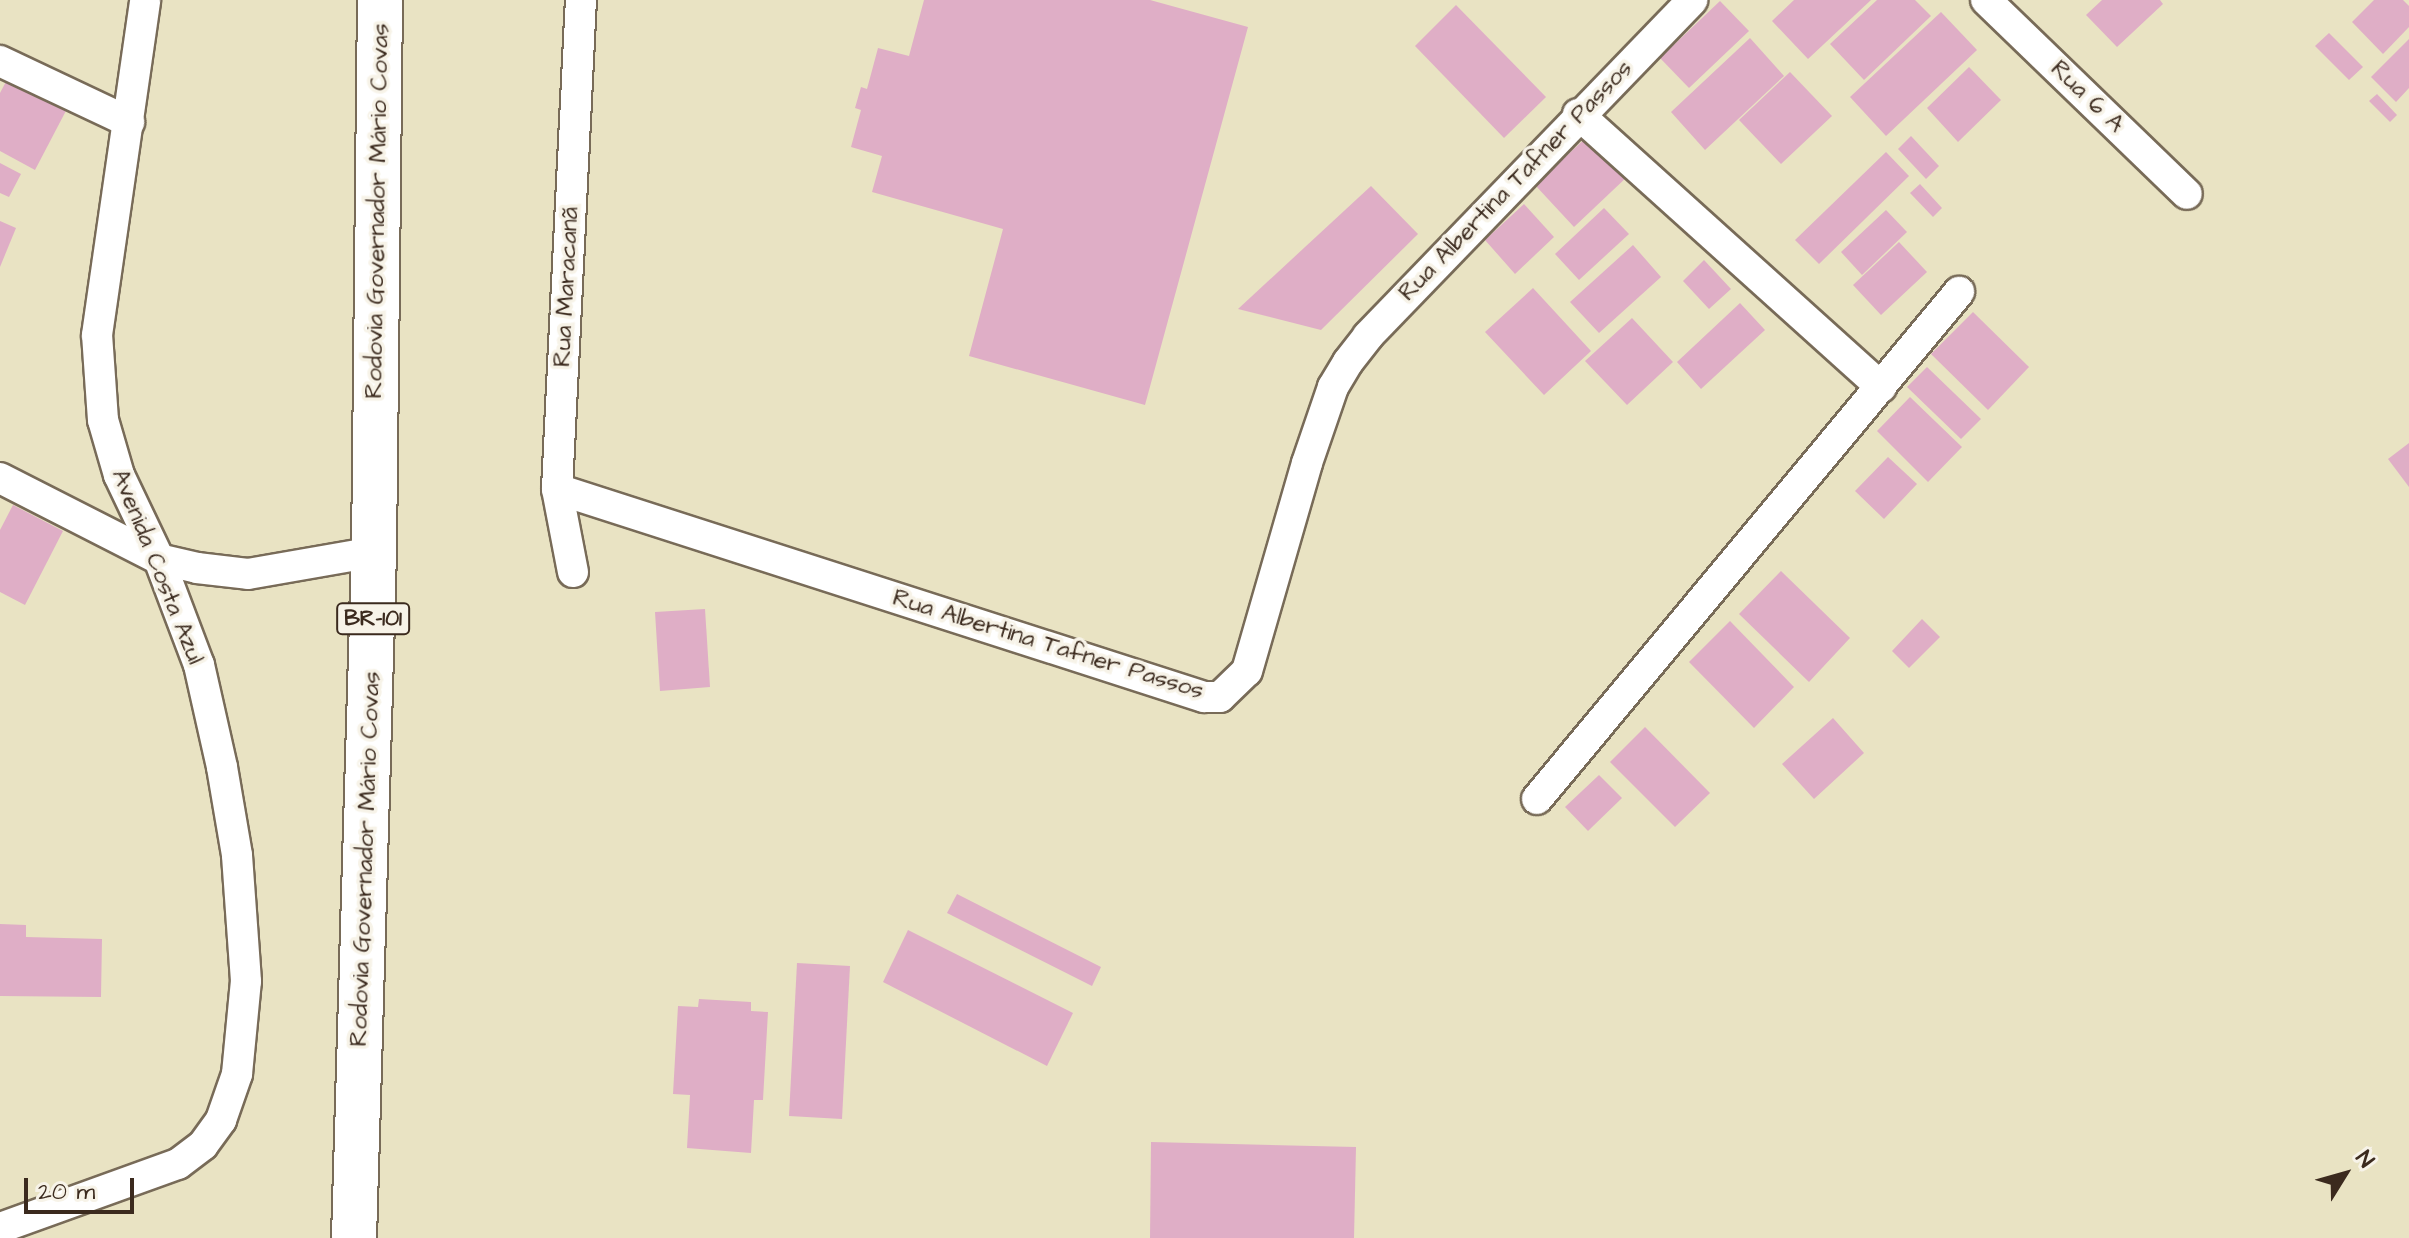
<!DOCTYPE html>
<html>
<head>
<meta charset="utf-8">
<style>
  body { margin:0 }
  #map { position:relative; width:2409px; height:1238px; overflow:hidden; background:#e9e3c3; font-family:"Architects Daughter",sans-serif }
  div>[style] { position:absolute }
  .building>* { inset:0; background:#dfaec6 }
  .roads { filter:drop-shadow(2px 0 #786b58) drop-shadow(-2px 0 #786b58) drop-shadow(0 2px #786b58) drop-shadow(0 -2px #786b58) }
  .minor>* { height:30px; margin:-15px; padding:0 15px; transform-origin:15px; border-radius:15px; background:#fff }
  .trunk>* { height:44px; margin:-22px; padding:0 22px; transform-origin:22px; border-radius:22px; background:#fff }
  span { translate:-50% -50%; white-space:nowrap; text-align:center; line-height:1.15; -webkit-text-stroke:7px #f7f3e8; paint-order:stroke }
  .shield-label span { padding:2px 6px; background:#f7f3e8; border:2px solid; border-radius:6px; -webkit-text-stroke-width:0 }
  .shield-label { font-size:22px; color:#3b2a1e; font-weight:700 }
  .street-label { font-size:24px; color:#3b2a1e }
  .north { position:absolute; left:2305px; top:1134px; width:80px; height:80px; -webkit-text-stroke:6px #f7f3e8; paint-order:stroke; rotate:53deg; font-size:22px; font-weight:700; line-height:32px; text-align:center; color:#3b2a1e }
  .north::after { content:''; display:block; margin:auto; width:28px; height:36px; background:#3b2a1e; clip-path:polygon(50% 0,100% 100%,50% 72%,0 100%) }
  .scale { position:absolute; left:24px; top:1178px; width:110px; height:36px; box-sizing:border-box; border:4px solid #3b2a1e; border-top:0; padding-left:10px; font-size:24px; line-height:28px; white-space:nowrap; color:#3b2a1e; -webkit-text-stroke:6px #f7f3e8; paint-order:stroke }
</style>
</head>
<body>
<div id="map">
  <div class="building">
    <i style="clip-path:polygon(924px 0,1150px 0,1248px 27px,1145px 405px,969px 356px,1003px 229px,872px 192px,882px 156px,851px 147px,861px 110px,855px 108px,861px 87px,867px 89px,878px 48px,909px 56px)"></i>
    <i style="clip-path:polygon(1794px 0,1871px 0,1808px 59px,1772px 21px)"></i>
    <i style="clip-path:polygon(1877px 0,1915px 0,1931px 16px,1864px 80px,1830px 44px)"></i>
    <i style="clip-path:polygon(2102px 0,2160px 0,2163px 4px,2117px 47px,2086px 15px)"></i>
    <i style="clip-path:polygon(2374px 0,2403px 0,2409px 6px,2409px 27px,2383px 54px,2352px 22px)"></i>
    <i style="clip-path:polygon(1720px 1px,1749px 31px,1689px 88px,1660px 58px)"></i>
    <i style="clip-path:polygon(1456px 5px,1546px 97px,1504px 138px,1415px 46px)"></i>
    <i style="clip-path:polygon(1941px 12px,1977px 50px,1886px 136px,1850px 97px)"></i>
    <i style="clip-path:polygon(2329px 33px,2363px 67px,2349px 80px,2315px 46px)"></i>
    <i style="clip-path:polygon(1750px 38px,1784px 76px,1705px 150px,1671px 112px)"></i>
    <i style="clip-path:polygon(2409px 39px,2409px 88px,2396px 102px,2371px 77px)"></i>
    <i style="clip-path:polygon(1969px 67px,2001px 100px,1958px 142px,1927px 108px)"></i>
    <i style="clip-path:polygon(1790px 72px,1832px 116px,1781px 164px,1739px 120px)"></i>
    <i style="clip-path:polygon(10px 74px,69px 105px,35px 170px,0 151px,0 93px)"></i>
    <i style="clip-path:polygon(2377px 94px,2397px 115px,2390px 122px,2369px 101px)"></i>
    <i style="clip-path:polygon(1590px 134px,1629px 175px,1574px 227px,1535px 185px)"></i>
    <i style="clip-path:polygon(1911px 136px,1939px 166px,1926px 179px,1898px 149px)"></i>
    <i style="clip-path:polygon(1886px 152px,1909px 176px,1819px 264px,1795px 240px)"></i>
    <i style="clip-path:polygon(0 163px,21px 174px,9px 197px,0 193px)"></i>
    <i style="clip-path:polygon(1920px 184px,1942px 208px,1933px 217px,1910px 193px)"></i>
    <i style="clip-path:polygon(1371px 186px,1418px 234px,1321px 330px,1238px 309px)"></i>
    <i style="clip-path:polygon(1524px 204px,1554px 237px,1515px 274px,1485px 240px)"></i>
    <i style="clip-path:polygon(1604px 208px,1629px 234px,1579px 280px,1555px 254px)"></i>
    <i style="clip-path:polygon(1886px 210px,1907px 232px,1862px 275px,1841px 252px)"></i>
    <i style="clip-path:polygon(0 221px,16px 228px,0 267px)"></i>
    <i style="clip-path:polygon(1899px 242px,1927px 272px,1881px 315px,1853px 285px)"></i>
    <i style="clip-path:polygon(1633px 245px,1661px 277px,1599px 333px,1570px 302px)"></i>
    <i style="clip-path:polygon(1704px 260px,1731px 289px,1709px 309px,1683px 281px)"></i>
    <i style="clip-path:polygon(1533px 288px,1591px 351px,1544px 395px,1485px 332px)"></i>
    <i style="clip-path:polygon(1740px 303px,1765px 330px,1701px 389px,1677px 362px)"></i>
    <i style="clip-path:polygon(1973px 312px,2029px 367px,1988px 410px,1931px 354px)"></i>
    <i style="clip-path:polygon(1632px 318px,1673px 362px,1627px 405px,1585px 361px)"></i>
    <i style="clip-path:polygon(1927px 367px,1981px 419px,1961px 439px,1907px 387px)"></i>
    <i style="clip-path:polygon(1910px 397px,1962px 447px,1928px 482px,1877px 431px)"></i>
    <i style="clip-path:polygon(2409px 443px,2409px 487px,2388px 459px)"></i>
    <i style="clip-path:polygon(1888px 457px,1917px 484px,1884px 519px,1855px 491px)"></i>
    <i style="clip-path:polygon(13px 505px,63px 531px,25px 605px,0 592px,0 530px)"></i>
    <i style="clip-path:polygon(1781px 571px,1850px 638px,1809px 682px,1739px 614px)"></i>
    <i style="clip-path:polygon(705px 609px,710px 687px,660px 691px,655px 612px)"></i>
    <i style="clip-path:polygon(1922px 619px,1940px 637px,1909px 668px,1892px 651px)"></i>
    <i style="clip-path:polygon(1730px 621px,1794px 687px,1754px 728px,1689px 662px)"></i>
    <i style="clip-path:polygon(1833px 718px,1864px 753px,1814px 799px,1782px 764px)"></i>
    <i style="clip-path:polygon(1645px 727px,1710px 793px,1675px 827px,1610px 762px)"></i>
    <i style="clip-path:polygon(1599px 775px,1622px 798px,1588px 831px,1565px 807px)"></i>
    <i style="clip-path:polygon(957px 894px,1101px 967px,1092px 986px,947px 913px)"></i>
    <i style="clip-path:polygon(0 924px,26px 925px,26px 937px,102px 939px,101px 997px,0 996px)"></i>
    <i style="clip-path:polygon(908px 930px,1073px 1013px,1047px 1066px,883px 982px)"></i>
    <i style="clip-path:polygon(797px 963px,850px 966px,842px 1119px,789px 1116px)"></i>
    <i style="clip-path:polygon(699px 999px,751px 1002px,751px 1011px,768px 1012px,763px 1100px,754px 1100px,751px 1153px,687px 1148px,690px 1095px,673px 1094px,678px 1006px,698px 1007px)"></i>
    <i style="clip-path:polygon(1151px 1142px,1356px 1147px,1354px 1238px,1150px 1238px)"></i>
  </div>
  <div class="roads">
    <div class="minor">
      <i style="left:1986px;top:0;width:279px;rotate:44deg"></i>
      <i style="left:0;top:61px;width:143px;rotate:25.3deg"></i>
      <i style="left:1578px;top:114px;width:408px;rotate:42deg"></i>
      <i style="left:0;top:478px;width:178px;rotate:27deg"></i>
      <i style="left:159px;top:559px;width:39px;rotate:13deg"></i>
      <i style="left:197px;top:568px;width:51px;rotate:6.7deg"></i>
      <i style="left:248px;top:574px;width:128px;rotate:-9.9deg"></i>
      <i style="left:557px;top:489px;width:680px;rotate:17.82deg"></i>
      <i style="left:1204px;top:697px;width:16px"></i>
      <i style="left:1220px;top:697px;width:37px;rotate:-44deg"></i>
      <i style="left:1247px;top:671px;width:216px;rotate:-73.9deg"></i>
      <i style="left:1307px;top:463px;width:80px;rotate:-71.1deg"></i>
      <i style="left:1333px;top:387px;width:29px;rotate:-59deg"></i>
      <i style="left:1348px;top:362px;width:33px;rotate:-52deg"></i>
      <i style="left:1368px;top:336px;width:467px;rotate:-46deg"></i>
      <i style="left:573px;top:572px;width:85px;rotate:-100.9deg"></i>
      <i style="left:557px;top:489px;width:490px;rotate:-87.2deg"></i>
      <i style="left:1537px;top:799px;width:660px;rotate:-50.23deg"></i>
      <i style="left:0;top:1228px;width:189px;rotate:-19.8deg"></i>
      <i style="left:178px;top:1164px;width:31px;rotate:-37deg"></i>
      <i style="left:203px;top:1145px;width:31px;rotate:-54deg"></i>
      <i style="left:221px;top:1120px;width:49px;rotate:-70.8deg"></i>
      <i style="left:237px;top:1074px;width:93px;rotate:-84.5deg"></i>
      <i style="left:246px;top:981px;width:126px;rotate:-94.1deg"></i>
      <i style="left:237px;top:855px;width:89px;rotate:-99.7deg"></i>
      <i style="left:222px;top:767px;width:105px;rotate:-102.7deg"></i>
      <i style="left:199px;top:665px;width:113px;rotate:-110.7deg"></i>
      <i style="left:159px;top:559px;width:93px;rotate:-115.5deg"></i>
      <i style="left:119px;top:475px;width:57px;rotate:-106.2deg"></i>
      <i style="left:103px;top:420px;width:85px;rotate:-94deg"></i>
      <i style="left:97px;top:335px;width:338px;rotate:-81.8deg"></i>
    </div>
    <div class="trunk">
      <i style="left:354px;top:1238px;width:686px;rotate:-88.33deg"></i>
      <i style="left:374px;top:552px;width:552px;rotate:-89.38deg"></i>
    </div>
  </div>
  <div class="shield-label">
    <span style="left:373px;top:619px">BR-101</span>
  </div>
  <div class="street-label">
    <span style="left:2087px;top:97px;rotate:44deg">Rua 6 A</span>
    <span style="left:1516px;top:181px;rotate:-46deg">Rua Albertina Tafner Passos</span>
    <span style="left:378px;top:211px;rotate:-89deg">Rodovia Governador Mário Covas</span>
    <span style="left:567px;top:287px;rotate:-87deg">Rua Maracanã</span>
    <span style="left:157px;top:567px;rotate:68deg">Avenida Costa Azul</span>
    <span style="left:1048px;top:645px;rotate:17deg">Rua Albertina Tafner Passos</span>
    <span style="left:366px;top:859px;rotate:-88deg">Rodovia Governador Mário Covas</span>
  </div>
  <div class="north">N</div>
  <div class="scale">20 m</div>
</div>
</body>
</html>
